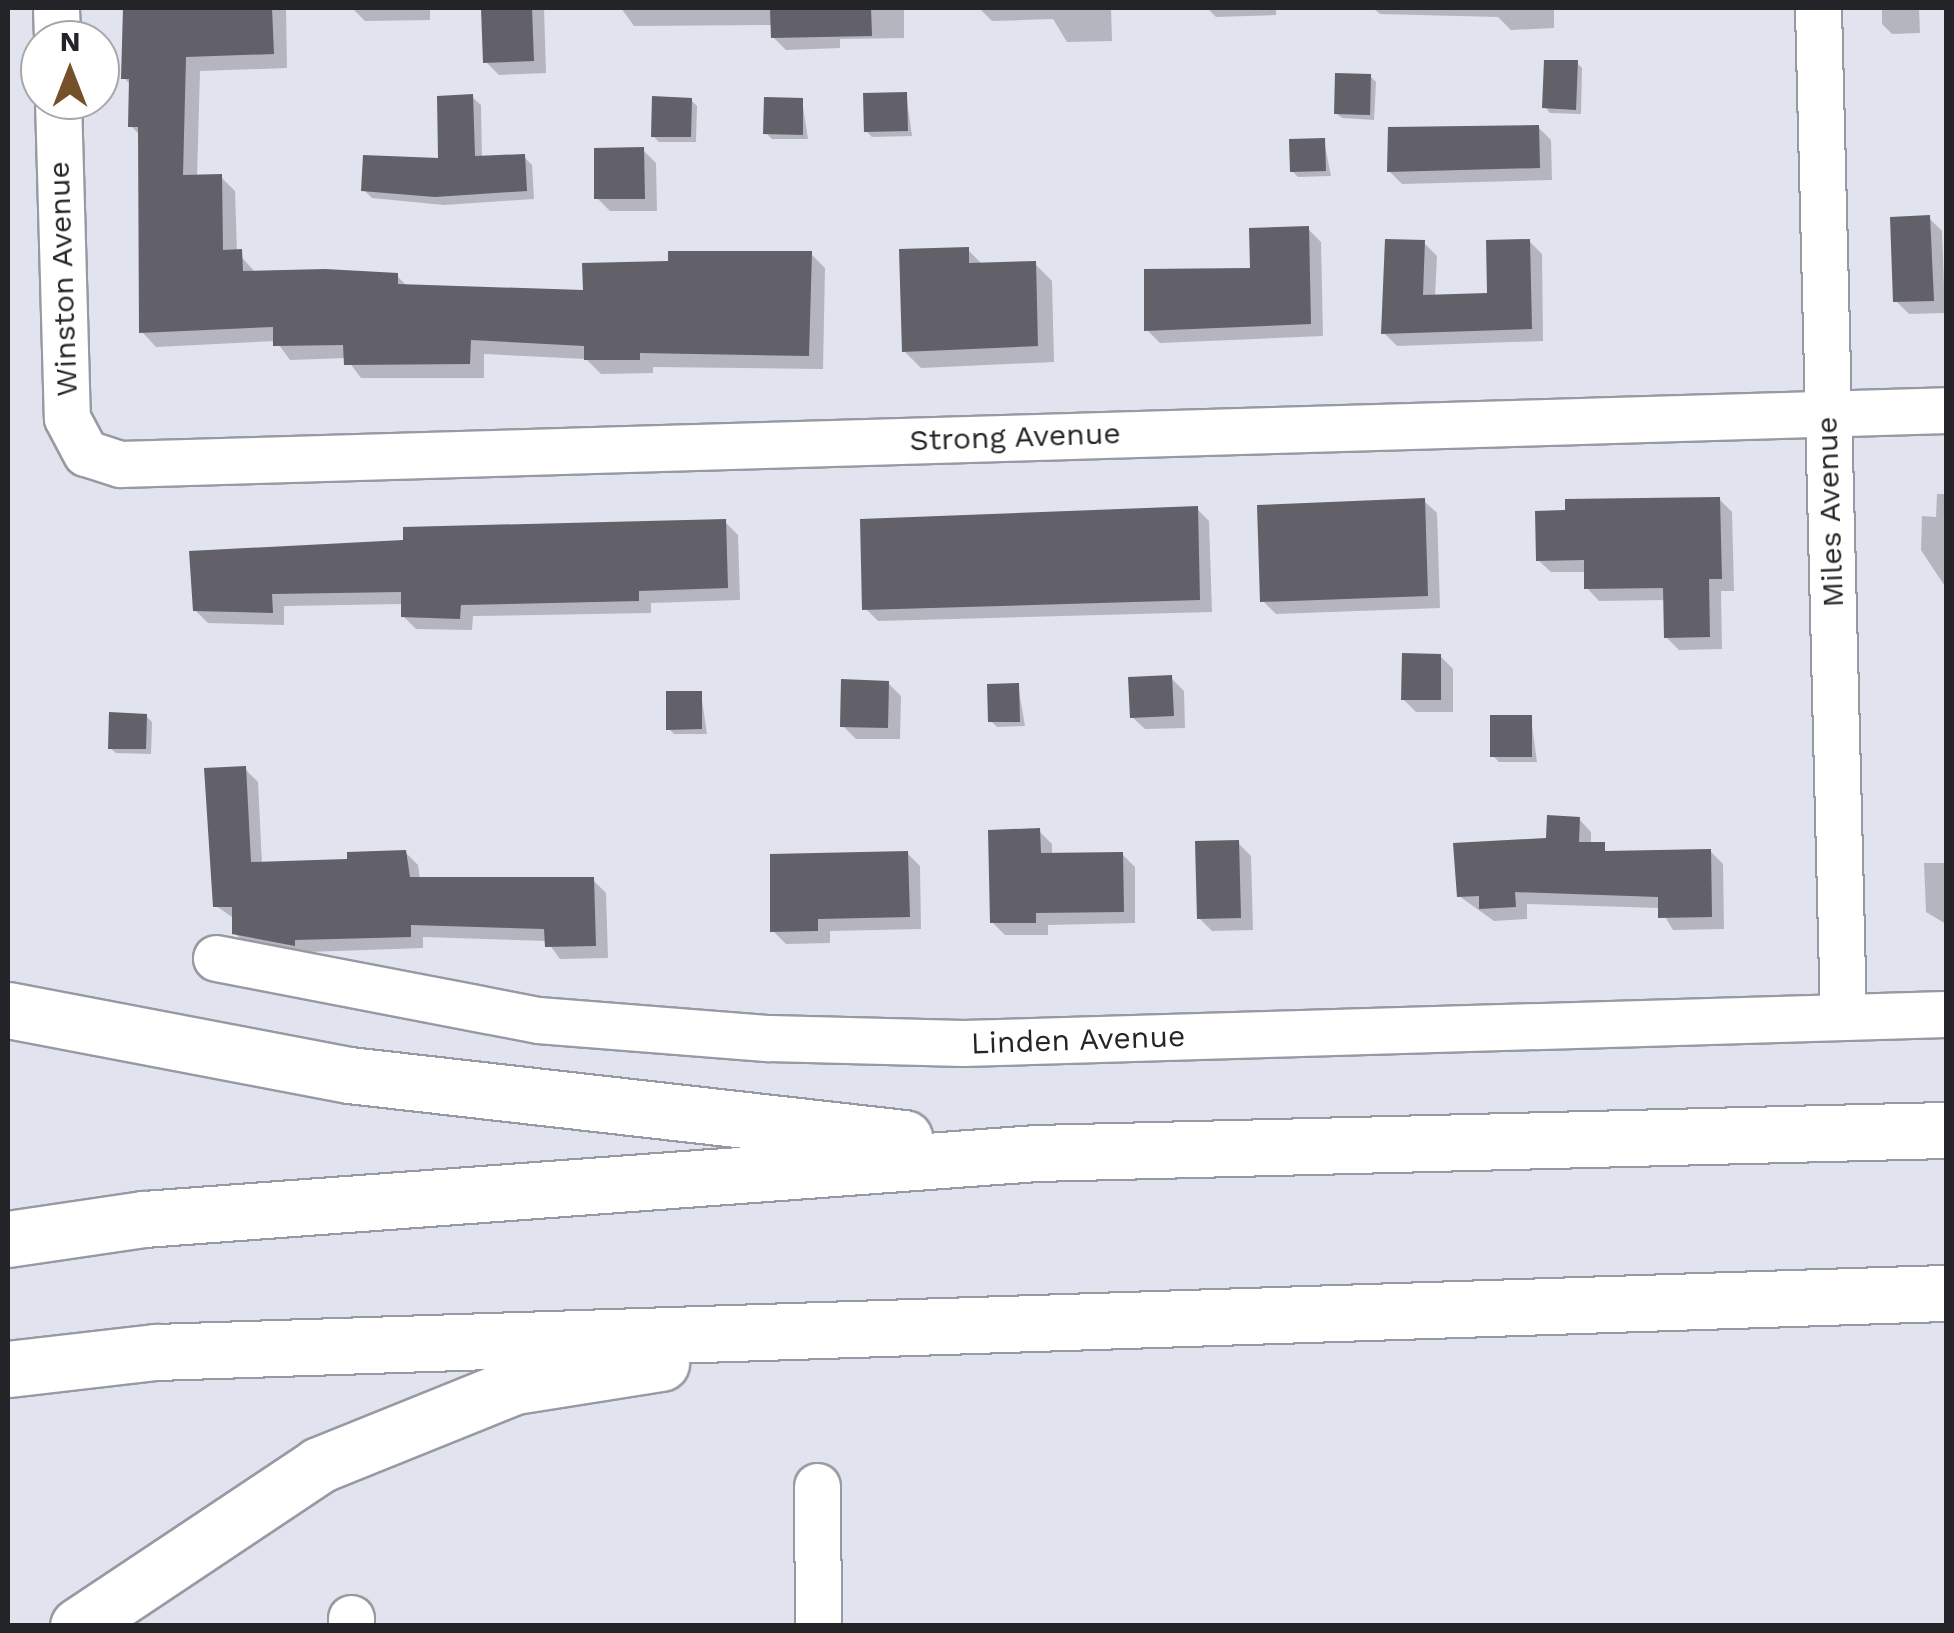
<!DOCTYPE html>
<html>
<head>
<meta charset="utf-8">
<style>
  body { margin:0 }
  #map { position:relative; width:1954px; height:1633px; overflow:hidden; background:#e1e3ee; font-family:"Work Sans",sans-serif }
  div>[style] { position:absolute }
  .shadow>* { inset:0; background:#0003 }
  .building>* { inset:0; background:#626069 }
  .roads { filter:drop-shadow(2px 0 #979aa3) drop-shadow(-2px 0 #979aa3) drop-shadow(0 2px #979aa3) drop-shadow(0 -2px #979aa3) }
  .minor>* { height:45px; margin:-22.5px; padding:0 22.5px; transform-origin:22.5px; border-radius:22.5px; background:#fff }
  .motorway>* { height:55px; margin:-27.5px; padding:0 27.5px; transform-origin:27.5px; border-radius:27.5px; background:#fff }
  span { translate:-50% -50%; white-space:nowrap; text-align:center; line-height:1.15; -webkit-text-stroke:10px #fff; paint-order:stroke }
  .street-label { font-size:30px; color:#232427 }
  .frame { position:absolute; inset:0; border:10px solid #232427; pointer-events:none }
  .north { position:absolute; left:20px; top:20px; width:100px; height:100px; box-sizing:border-box; background:#fff; border:2px solid #a7a7a9; border-radius:50%; rotate:0deg; font-size:28px; font-weight:700; line-height:40px; text-align:center; color:#232427 }
  .north::after { content:''; display:block; margin:auto; width:35px; height:45px; background:#74512a; clip-path:polygon(50% 0,100% 100%,50% 72%,0 100%) }
</style>
</head>
<body>
<div id="map">
  <div class="shadow">
    <i style="clip-path:polygon(215px 8px,286px 8px,287px 68px,200px 71px,197px 177px,221px 177px,235px 191px,237px 252px,256px 273px,397px 276px,408px 287px,585px 292px,811px 254px,825px 268px,823px 369px,653px 367px,653px 373px,601px 374px,586px 359px,484px 354px,484px 378px,361px 378px,346px 358px,290px 360px,276px 341px,156px 347px,142px 332px,141px 136px,131px 126px,132px 86px,124px 78px)"></i>
    <i style="clip-path:polygon(352px 8px,430px 8px,430px 20px,365px 21px)"></i>
    <i style="clip-path:polygon(484px 8px,544px 8px,546px 73px,499px 75px,486px 62px)"></i>
    <i style="clip-path:polygon(621px 8px,904px 8px,904px 38px,840px 39px,840px 48px,786px 50px,773px 37px,773px 25px,634px 26px)"></i>
    <i style="clip-path:polygon(979px 8px,1111px 8px,1112px 41px,1067px 42px,1053px 19px,992px 21px)"></i>
    <i style="clip-path:polygon(1207px 8px,1276px 8px,1276px 15px,1216px 17px)"></i>
    <i style="clip-path:polygon(1373px 8px,1554px 8px,1554px 28px,1511px 30px,1498px 17px,1380px 14px)"></i>
    <i style="clip-path:polygon(1882px 8px,1919px 8px,1920px 33px,1892px 34px,1882px 24px)"></i>
    <i style="clip-path:polygon(1577px 63px,1582px 68px,1581px 114px,1550px 113px,1545px 107px)"></i>
    <i style="clip-path:polygon(1370px 76px,1376px 82px,1374px 120px,1342px 118px,1336px 113px)"></i>
    <i style="clip-path:polygon(906px 94px,912px 136px,872px 137px,866px 131px)"></i>
    <i style="clip-path:polygon(472px 97px,481px 105px,482px 158px,524px 157px,532px 165px,534px 199px,444px 205px,372px 198px,364px 190px,441px 161px)"></i>
    <i style="clip-path:polygon(691px 100px,697px 106px,696px 142px,659px 142px,653px 136px)"></i>
    <i style="clip-path:polygon(802px 100px,808px 139px,772px 139px,766px 133px)"></i>
    <i style="clip-path:polygon(1538px 127px,1551px 140px,1552px 180px,1402px 184px,1389px 171px)"></i>
    <i style="clip-path:polygon(1324px 141px,1331px 176px,1298px 177px,1292px 171px)"></i>
    <i style="clip-path:polygon(643px 150px,656px 163px,657px 211px,610px 211px,597px 198px)"></i>
    <i style="clip-path:polygon(1929px 218px,1942px 231px,1945px 313px,1909px 314px,1896px 301px)"></i>
    <i style="clip-path:polygon(1308px 229px,1321px 242px,1323px 336px,1160px 343px,1147px 330px,1252px 270px)"></i>
    <i style="clip-path:polygon(1529px 241px,1542px 254px,1543px 341px,1397px 346px,1384px 333px,1424px 243px,1437px 256px,1435px 297px,1490px 295px)"></i>
    <i style="clip-path:polygon(968px 250px,983px 265px,1035px 264px,1052px 281px,1054px 362px,921px 368px,904px 351px)"></i>
    <i style="clip-path:polygon(1937px 494px,1946px 494px,1946px 588px,1921px 550px,1922px 516px,1936px 517px)"></i>
    <i style="clip-path:polygon(1719px 499px,1732px 512px,1734px 591px,1721px 591px,1722px 649px,1679px 650px,1666px 637px,1666px 600px,1599px 601px,1587px 588px,1586px 572px,1551px 572px,1538px 560px)"></i>
    <i style="clip-path:polygon(1424px 501px,1437px 513px,1440px 608px,1276px 614px,1263px 601px)"></i>
    <i style="clip-path:polygon(1197px 509px,1209px 521px,1212px 612px,878px 621px,865px 608px)"></i>
    <i style="clip-path:polygon(725px 522px,738px 535px,740px 600px,651px 603px,651px 613px,473px 616px,472px 630px,416px 629px,403px 616px,403px 604px,284px 606px,284px 625px,208px 623px,195px 610px,405px 543px)"></i>
    <i style="clip-path:polygon(1440px 656px,1453px 669px,1453px 712px,1416px 712px,1403px 699px)"></i>
    <i style="clip-path:polygon(1171px 678px,1184px 691px,1185px 728px,1145px 729px,1132px 717px)"></i>
    <i style="clip-path:polygon(888px 683px,901px 696px,900px 739px,856px 739px,843px 726px)"></i>
    <i style="clip-path:polygon(1018px 686px,1025px 726px,997px 727px,991px 721px)"></i>
    <i style="clip-path:polygon(701px 693px,707px 734px,674px 734px,668px 728px)"></i>
    <i style="clip-path:polygon(146px 716px,152px 722px,151px 754px,116px 753px,110px 748px)"></i>
    <i style="clip-path:polygon(1531px 718px,1537px 762px,1499px 762px,1493px 756px)"></i>
    <i style="clip-path:polygon(245px 769px,258px 782px,262px 864px,350px 862px,405px 852px,418px 865px,420px 879px,593px 880px,606px 893px,608px 958px,560px 959px,547px 941px,423px 937px,423px 948px,307px 952px,307px 958px,248px 946px,235px 933px,235px 919px,216px 906px)"></i>
    <i style="clip-path:polygon(1579px 819px,1591px 832px,1591px 844px,1613px 854px,1710px 851px,1723px 864px,1724px 929px,1673px 930px,1660px 908px,1527px 904px,1527px 919px,1494px 921px,1459px 896px)"></i>
    <i style="clip-path:polygon(1039px 831px,1052px 844px,1052px 855px,1122px 854px,1135px 867px,1135px 923px,1048px 925px,1048px 935px,1005px 935px,992px 922px)"></i>
    <i style="clip-path:polygon(1238px 843px,1251px 856px,1253px 930px,1212px 931px,1199px 918px)"></i>
    <i style="clip-path:polygon(907px 853px,920px 866px,921px 929px,830px 931px,830px 943px,786px 944px,773px 931px)"></i>
    <i style="clip-path:polygon(1924px 863px,1946px 863px,1946px 924px,1926px 912px)"></i>
  </div>
  <div class="building">
    <i style="clip-path:polygon(123px 8px,272px 8px,274px 54px,186px 57px,183px 175px,222px 174px,223px 250px,242px 249px,243px 271px,325px 269px,398px 273px,398px 284px,583px 290px,582px 263px,668px 261px,668px 251px,812px 251px,809px 356px,640px 353px,640px 360px,584px 360px,584px 346px,471px 340px,470px 364px,344px 365px,343px 345px,273px 346px,273px 327px,139px 333px,138px 127px,128px 127px,129px 79px,121px 79px)"></i>
    <i style="clip-path:polygon(481px 8px,532px 8px,534px 61px,483px 63px)"></i>
    <i style="clip-path:polygon(770px 8px,871px 8px,872px 36px,771px 38px)"></i>
    <i style="clip-path:polygon(1544px 60px,1578px 60px,1576px 110px,1542px 108px)"></i>
    <i style="clip-path:polygon(1335px 73px,1371px 74px,1370px 115px,1334px 114px)"></i>
    <i style="clip-path:polygon(907px 92px,908px 131px,864px 132px,863px 93px)"></i>
    <i style="clip-path:polygon(473px 94px,475px 156px,525px 154px,527px 191px,435px 197px,361px 191px,363px 155px,438px 158px,437px 96px)"></i>
    <i style="clip-path:polygon(652px 96px,692px 98px,691px 137px,651px 137px)"></i>
    <i style="clip-path:polygon(764px 97px,803px 98px,803px 135px,763px 134px)"></i>
    <i style="clip-path:polygon(1539px 125px,1540px 168px,1387px 172px,1388px 127px)"></i>
    <i style="clip-path:polygon(1325px 138px,1326px 171px,1290px 172px,1289px 139px)"></i>
    <i style="clip-path:polygon(644px 147px,645px 199px,594px 199px,594px 148px)"></i>
    <i style="clip-path:polygon(1930px 215px,1934px 301px,1893px 302px,1890px 217px)"></i>
    <i style="clip-path:polygon(1309px 226px,1311px 324px,1144px 331px,1144px 269px,1250px 268px,1249px 228px)"></i>
    <i style="clip-path:polygon(1385px 239px,1425px 240px,1423px 295px,1487px 293px,1486px 240px,1530px 239px,1532px 329px,1381px 334px)"></i>
    <i style="clip-path:polygon(969px 247px,969px 263px,1036px 261px,1038px 346px,902px 352px,899px 249px)"></i>
    <i style="clip-path:polygon(1720px 497px,1722px 579px,1709px 579px,1710px 637px,1664px 638px,1663px 588px,1584px 589px,1584px 560px,1536px 561px,1535px 511px,1565px 510px,1565px 499px)"></i>
    <i style="clip-path:polygon(1425px 498px,1428px 596px,1260px 602px,1257px 505px)"></i>
    <i style="clip-path:polygon(1198px 506px,1200px 600px,862px 610px,860px 519px)"></i>
    <i style="clip-path:polygon(726px 519px,728px 588px,639px 591px,639px 601px,461px 605px,460px 619px,401px 617px,401px 592px,272px 594px,273px 613px,193px 611px,189px 551px,403px 540px,403px 527px)"></i>
    <i style="clip-path:polygon(1402px 653px,1441px 654px,1441px 700px,1401px 700px)"></i>
    <i style="clip-path:polygon(1172px 675px,1174px 716px,1130px 718px,1128px 677px)"></i>
    <i style="clip-path:polygon(841px 679px,889px 681px,888px 728px,840px 727px)"></i>
    <i style="clip-path:polygon(1019px 683px,1020px 722px,988px 722px,987px 684px)"></i>
    <i style="clip-path:polygon(666px 691px,702px 691px,702px 729px,666px 730px)"></i>
    <i style="clip-path:polygon(109px 712px,147px 714px,146px 749px,108px 749px)"></i>
    <i style="clip-path:polygon(1490px 715px,1532px 715px,1532px 757px,1490px 757px)"></i>
    <i style="clip-path:polygon(246px 766px,251px 862px,347px 859px,347px 852px,406px 850px,410px 877px,594px 877px,596px 946px,545px 947px,544px 929px,411px 925px,411px 937px,295px 940px,295px 946px,232px 934px,232px 907px,213px 907px,204px 768px)"></i>
    <i style="clip-path:polygon(1547px 815px,1580px 817px,1579px 842px,1605px 842px,1605px 851px,1711px 849px,1712px 917px,1658px 918px,1658px 897px,1515px 892px,1516px 907px,1479px 909px,1479px 896px,1457px 897px,1453px 843px,1546px 838px)"></i>
    <i style="clip-path:polygon(1040px 828px,1041px 853px,1123px 852px,1124px 912px,1036px 913px,1036px 923px,990px 923px,988px 830px)"></i>
    <i style="clip-path:polygon(1239px 840px,1241px 918px,1197px 919px,1195px 841px)"></i>
    <i style="clip-path:polygon(908px 851px,910px 917px,818px 919px,818px 931px,770px 932px,770px 854px)"></i>
  </div>
  <div class="roads">
    <div class="minor">
      <i style="left:56px;top:8px;width:32px;rotate:88deg"></i>
      <i style="left:1818px;top:8px;width:1009px;rotate:88.58deg"></i>
      <i style="left:58px;top:100px;width:318px;rotate:88.4deg"></i>
      <i style="left:67px;top:418px;width:40px;rotate:62deg"></i>
      <i style="left:86px;top:453px;width:36px;rotate:18deg"></i>
      <i style="left:120px;top:464px;width:1827px;rotate:-1.69deg"></i>
      <i style="left:216px;top:958px;width:328px;rotate:10.9deg"></i>
      <i style="left:538px;top:1020px;width:232px;rotate:4.5deg"></i>
      <i style="left:769px;top:1038px;width:194px;rotate:1.5deg"></i>
      <i style="left:963px;top:1043px;width:983px;rotate:-1.69deg"></i>
      <i style="left:817px;top:1486px;width:140px;rotate:89.6deg"></i>
      <i style="left:351px;top:1626px;width:8px;rotate:-90deg"></i>
    </div>
    <div class="motorway">
      <i style="left:8px;top:1010px;width:347px;rotate:10.8deg"></i>
      <i style="left:349px;top:1075px;width:559px;rotate:6.48deg"></i>
      <i style="left:8px;top:1239px;width:137px;rotate:-8.4deg"></i>
      <i style="left:144px;top:1219px;width:894px;rotate:-4.23deg"></i>
      <i style="left:1036px;top:1153px;width:910px;rotate:-1.45deg"></i>
      <i style="left:8px;top:1369px;width:149px;rotate:-6.6deg"></i>
      <i style="left:156px;top:1352px;width:1791px;rotate:-1.89deg"></i>
      <i style="left:78px;top:1626px;width:290px;rotate:-33.7deg"></i>
      <i style="left:319px;top:1465px;width:211px;rotate:-22deg"></i>
      <i style="left:515px;top:1386px;width:148px;rotate:-9deg"></i>
    </div>
  </div>
  <div class="street-label">
    <span style="left:63px;top:279px;rotate:-92deg">Winston Avenue</span>
    <span style="left:1015px;top:437px;rotate:-2deg">Strong Avenue</span>
    <span style="left:1830px;top:512px;rotate:-92deg">Miles Avenue</span>
    <span style="left:1078px;top:1040px;rotate:-2deg">Linden Avenue</span>
  </div>
  <div class="frame"></div>
  <div class="north">N</div>
</div>
</body>
</html>
